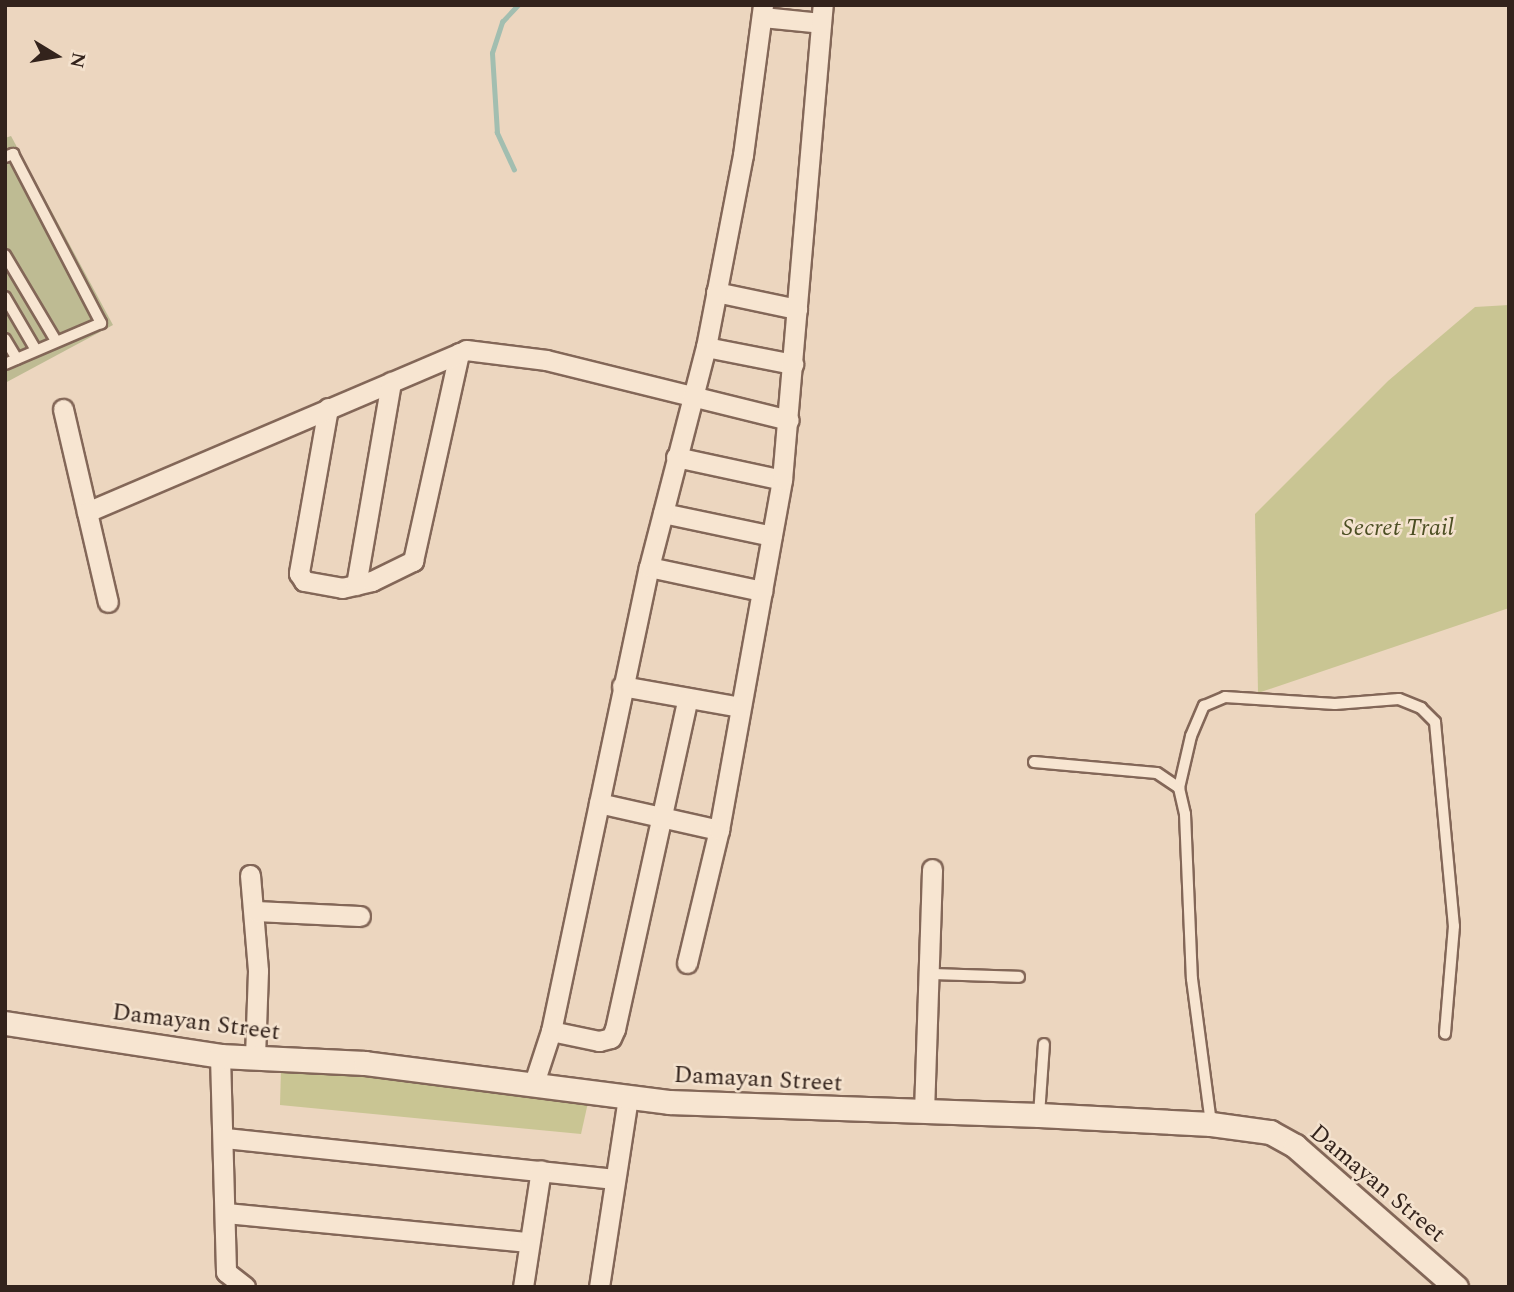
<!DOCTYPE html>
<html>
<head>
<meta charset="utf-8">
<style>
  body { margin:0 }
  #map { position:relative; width:1514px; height:1292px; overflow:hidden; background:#ecd6bf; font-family:Spectral,serif }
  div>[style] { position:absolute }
  .green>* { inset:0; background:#c9c593 }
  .cemetery>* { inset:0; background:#bebb93 }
  .stream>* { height:4.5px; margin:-2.25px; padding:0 2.25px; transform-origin:2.25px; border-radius:2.25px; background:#a2beb0 }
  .roads { filter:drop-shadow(2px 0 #836758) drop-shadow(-2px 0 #836758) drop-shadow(0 2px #836758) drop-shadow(0 -2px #836758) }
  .service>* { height:10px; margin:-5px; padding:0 5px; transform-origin:5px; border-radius:5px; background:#f7e5d1 }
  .minor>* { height:19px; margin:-9.5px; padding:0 9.5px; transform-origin:9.5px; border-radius:9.5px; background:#f7e5d1 }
  .tertiary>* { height:23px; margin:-11.5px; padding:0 11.5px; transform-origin:11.5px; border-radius:11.5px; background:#f7e5d1 }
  span { translate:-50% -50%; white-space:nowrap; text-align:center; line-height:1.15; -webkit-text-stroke:5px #f4e2ce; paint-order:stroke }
  .park-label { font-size:24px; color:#4c4f23; font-style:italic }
  .street-label { font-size:24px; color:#33231c }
  .frame { position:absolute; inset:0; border:7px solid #33231c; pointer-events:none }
  .north { position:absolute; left:21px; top:21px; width:70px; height:70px; -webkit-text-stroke:5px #f4e2ce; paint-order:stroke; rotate:101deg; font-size:19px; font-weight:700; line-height:28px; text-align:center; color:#33231c }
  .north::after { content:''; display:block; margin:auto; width:24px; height:32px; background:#33231c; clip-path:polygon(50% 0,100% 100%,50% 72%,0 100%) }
</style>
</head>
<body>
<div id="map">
  <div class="green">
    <i style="clip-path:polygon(1509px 305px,1509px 608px,1258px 693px,1255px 514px,1388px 381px,1475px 307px)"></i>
    <i style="clip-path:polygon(281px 1069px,367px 1072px,589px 1098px,581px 1134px,280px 1105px)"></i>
  </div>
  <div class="cemetery">
    <i style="clip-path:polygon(11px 136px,113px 325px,5px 383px,5px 138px)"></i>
  </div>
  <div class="stream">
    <i style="left:514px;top:170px;width:41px;rotate:-114.7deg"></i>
    <i style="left:497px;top:133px;width:80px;rotate:-93.6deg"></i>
    <i style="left:492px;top:53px;width:33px;rotate:-72deg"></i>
    <i style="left:502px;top:22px;width:23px;rotate:-47deg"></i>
  </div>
  <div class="roads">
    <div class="service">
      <i style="left:5px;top:157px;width:9px;rotate:-21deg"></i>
      <i style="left:13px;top:154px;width:191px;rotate:62.5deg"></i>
      <i style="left:101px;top:323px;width:104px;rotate:156.9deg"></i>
      <i style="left:5px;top:255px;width:100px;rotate:59.3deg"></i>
      <i style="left:5px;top:297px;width:61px;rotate:59.7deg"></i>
      <i style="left:5px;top:339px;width:23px;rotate:59deg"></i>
      <i style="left:1034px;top:762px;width:123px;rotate:5.1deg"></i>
      <i style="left:1157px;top:773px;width:27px;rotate:34deg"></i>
      <i style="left:1179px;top:788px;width:27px;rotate:77deg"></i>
      <i style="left:1185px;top:814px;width:165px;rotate:87.6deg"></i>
      <i style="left:1192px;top:979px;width:146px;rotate:82.5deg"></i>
      <i style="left:1179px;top:788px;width:53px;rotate:-77deg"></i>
      <i style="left:1191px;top:736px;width:33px;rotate:-67deg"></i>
      <i style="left:1204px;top:706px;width:23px;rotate:-23deg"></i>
      <i style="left:1225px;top:697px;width:110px;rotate:3.6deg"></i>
      <i style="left:1335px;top:704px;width:64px;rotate:-4.5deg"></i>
      <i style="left:1399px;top:699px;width:24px;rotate:22deg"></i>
      <i style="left:1421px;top:708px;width:20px;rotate:45deg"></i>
      <i style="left:1435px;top:722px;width:205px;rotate:84.7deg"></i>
      <i style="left:1454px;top:926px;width:108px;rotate:94.8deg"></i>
      <i style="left:930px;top:974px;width:89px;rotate:1.9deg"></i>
      <i style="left:1039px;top:1115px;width:71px;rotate:-86deg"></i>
    </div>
    <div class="minor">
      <i style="left:762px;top:17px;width:59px;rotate:5.8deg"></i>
      <i style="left:716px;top:292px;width:83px;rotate:11.9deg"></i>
      <i style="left:706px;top:347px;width:89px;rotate:11.1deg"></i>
      <i style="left:328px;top:408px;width:168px;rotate:100deg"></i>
      <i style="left:299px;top:573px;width:9px;rotate:58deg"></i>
      <i style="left:304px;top:581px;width:39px;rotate:10deg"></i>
      <i style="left:342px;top:588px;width:31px;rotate:-13deg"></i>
      <i style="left:372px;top:581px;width:46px;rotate:-26deg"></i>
      <i style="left:413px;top:561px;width:213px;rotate:-77.5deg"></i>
      <i style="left:63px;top:409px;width:198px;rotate:76.9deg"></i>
      <i style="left:676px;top:457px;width:108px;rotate:12.2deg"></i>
      <i style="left:87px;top:512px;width:412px;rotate:-23.1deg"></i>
      <i style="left:466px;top:350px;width:81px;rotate:7.1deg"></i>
      <i style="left:546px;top:360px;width:250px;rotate:13.9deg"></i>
      <i style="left:663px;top:513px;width:111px;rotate:11.9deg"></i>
      <i style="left:649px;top:567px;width:116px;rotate:12deg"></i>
      <i style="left:356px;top:585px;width:206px;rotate:-80.2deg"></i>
      <i style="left:622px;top:686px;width:120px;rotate:10.1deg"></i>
      <i style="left:599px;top:803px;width:123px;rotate:12.7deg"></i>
      <i style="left:250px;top:875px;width:96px;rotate:85.2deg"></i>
      <i style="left:258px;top:971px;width:88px;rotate:92deg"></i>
      <i style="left:255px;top:911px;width:105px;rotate:2.7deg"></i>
      <i style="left:687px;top:963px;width:137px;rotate:-76.5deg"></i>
      <i style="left:719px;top:830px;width:356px;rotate:-79.8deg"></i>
      <i style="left:782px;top:480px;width:477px;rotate:-85.1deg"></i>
      <i style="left:551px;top:1031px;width:49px;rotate:11.8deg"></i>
      <i style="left:599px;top:1041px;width:12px;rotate:-14deg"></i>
      <i style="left:611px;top:1038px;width:10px;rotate:-66deg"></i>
      <i style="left:615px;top:1029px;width:339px;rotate:-77.6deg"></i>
      <i style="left:220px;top:1056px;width:216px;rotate:88.4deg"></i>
      <i style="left:226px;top:1272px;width:24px;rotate:38deg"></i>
      <i style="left:534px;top:1083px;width:55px;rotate:-71.9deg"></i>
      <i style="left:551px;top:1031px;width:474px;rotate:-78.1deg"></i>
      <i style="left:649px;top:567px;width:227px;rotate:-75.5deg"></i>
      <i style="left:706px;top:347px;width:196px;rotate:-79.1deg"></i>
      <i style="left:743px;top:155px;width:151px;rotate:-82.4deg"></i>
      <i style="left:924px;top:1112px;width:243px;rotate:-88.1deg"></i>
      <i style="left:225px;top:1138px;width:392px;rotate:6deg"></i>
      <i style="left:226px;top:1213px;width:304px;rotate:5.5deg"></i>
      <i style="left:523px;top:1287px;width:118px;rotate:-81.3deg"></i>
      <i style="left:599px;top:1287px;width:192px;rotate:-81.3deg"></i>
    </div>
    <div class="tertiary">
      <i style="left:5px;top:1023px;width:218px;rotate:8.7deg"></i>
      <i style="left:220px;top:1056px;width:145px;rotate:2.8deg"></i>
      <i style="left:365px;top:1063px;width:306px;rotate:7.3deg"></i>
      <i style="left:669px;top:1102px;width:370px;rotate:2deg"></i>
      <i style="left:1039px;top:1115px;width:172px;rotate:3deg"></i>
      <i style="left:1211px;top:1124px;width:60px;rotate:7.7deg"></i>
      <i style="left:1270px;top:1132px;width:29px;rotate:29deg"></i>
      <i style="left:1295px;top:1146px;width:214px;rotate:41.2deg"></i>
    </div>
  </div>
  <div class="park-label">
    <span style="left:1398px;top:529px">Secret Trail</span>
  </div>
  <div class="street-label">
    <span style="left:196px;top:1023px;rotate:7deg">Damayan Street</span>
    <span style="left:758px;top:1080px;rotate:3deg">Damayan Street</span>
    <span style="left:1377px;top:1184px;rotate:40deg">Damayan Street</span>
  </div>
  <div class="frame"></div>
  <div class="north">N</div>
</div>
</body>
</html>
